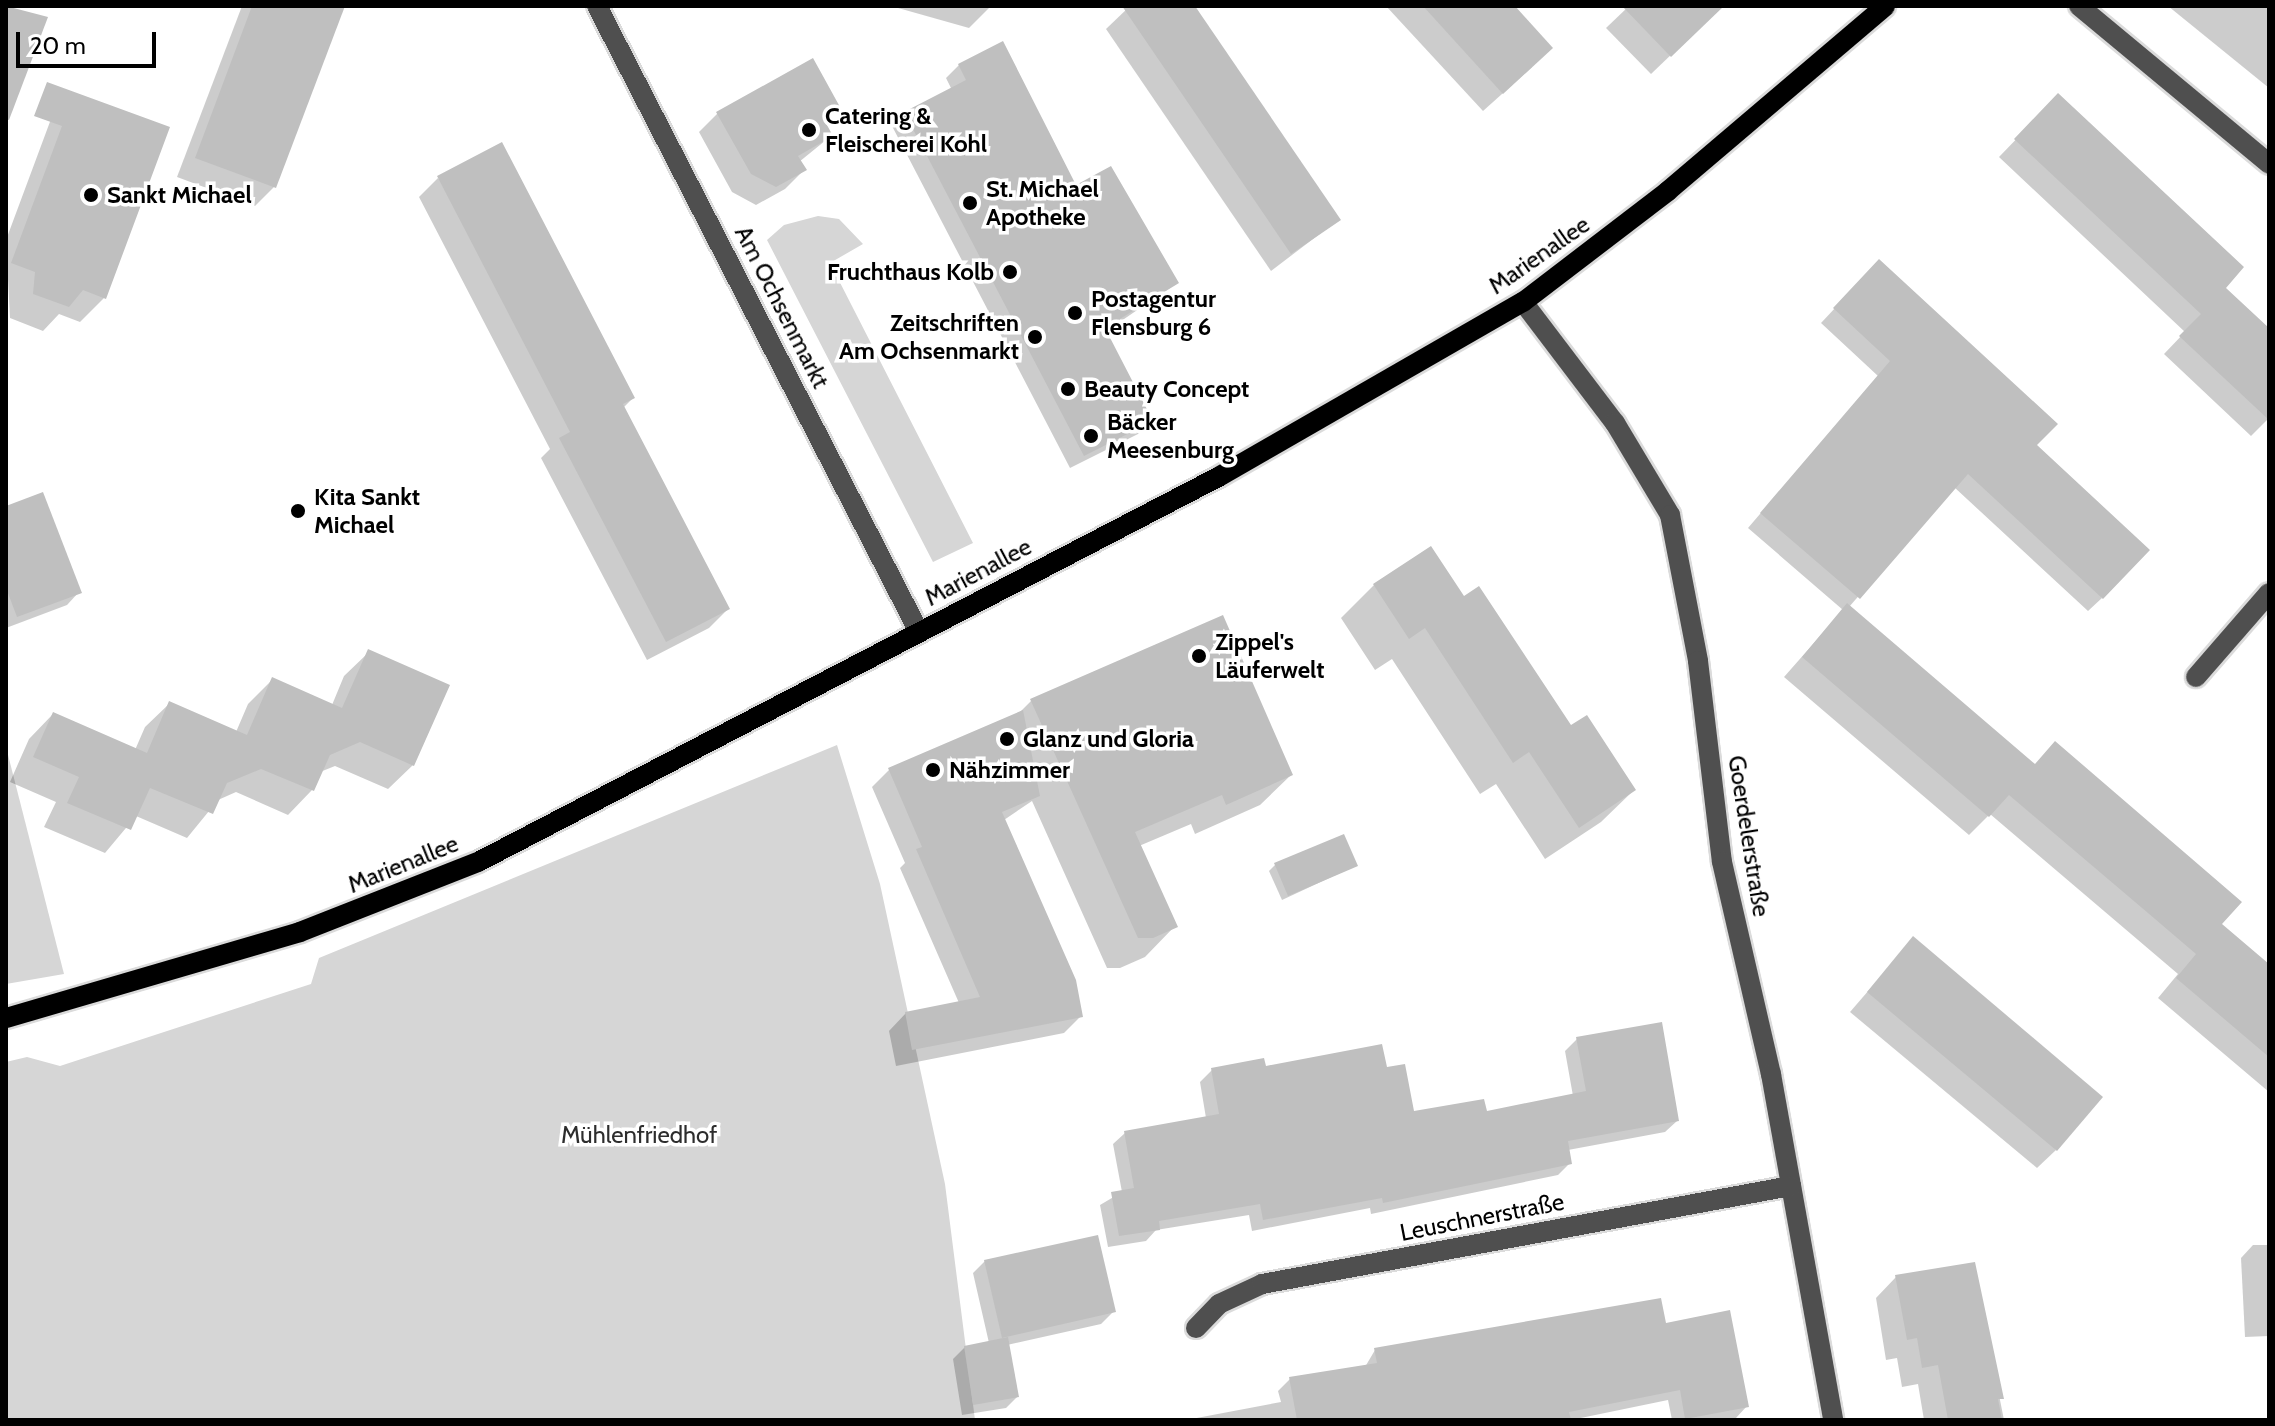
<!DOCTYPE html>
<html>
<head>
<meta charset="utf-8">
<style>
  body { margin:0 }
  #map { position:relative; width:2275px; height:1426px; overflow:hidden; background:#fff; font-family:Cabin,sans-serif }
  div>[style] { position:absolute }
  .green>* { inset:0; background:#d6d6d6 }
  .shadow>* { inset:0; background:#0003 }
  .building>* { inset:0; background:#bfbfbf }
  .roads { filter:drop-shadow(2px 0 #dbdbdb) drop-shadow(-2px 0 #dbdbdb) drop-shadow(0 2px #dbdbdb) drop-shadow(0 -2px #dbdbdb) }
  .minor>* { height:20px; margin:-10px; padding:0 10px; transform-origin:10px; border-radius:10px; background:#4f4f4f }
  .major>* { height:20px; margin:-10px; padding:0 10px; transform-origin:10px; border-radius:10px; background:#000 }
  .dots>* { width:22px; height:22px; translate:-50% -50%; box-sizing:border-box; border:4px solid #fff; border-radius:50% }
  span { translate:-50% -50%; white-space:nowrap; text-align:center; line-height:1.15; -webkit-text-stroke:7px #fff; paint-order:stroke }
  .poi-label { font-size:24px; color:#000; font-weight:700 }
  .left { translate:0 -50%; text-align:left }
  .right { translate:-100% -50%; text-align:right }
  .street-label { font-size:24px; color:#000 }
  .park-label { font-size:24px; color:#2d2d2d }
  .frame { position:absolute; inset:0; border:8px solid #000; pointer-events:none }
  .scale { position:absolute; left:16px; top:32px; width:140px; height:36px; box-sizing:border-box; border:4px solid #000; border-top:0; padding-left:10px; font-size:24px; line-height:28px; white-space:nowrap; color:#000; -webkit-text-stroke:6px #fff; paint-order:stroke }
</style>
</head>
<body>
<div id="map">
  <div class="green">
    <i style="clip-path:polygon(818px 216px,839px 219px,863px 244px,830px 263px,973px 543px,933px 562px,767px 240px,784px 225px)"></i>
    <i style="clip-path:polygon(837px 745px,880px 884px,945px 1184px,975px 1420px,6px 1420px,6px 1062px,27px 1057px,60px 1066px,311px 984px,319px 958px)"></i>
    <i style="clip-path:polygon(6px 747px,64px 974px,6px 984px)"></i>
  </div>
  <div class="shadow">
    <i style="clip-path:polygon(242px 6px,343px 6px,274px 187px,255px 206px,177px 177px)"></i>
    <i style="clip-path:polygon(891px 6px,991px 6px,969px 28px)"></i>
    <i style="clip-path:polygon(1130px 6px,1193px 6px,1338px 220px,1271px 271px,1106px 29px)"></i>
    <i style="clip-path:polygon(1386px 6px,1512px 6px,1532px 67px,1483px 111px)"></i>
    <i style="clip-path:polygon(1629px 6px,1722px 6px,1651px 74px,1606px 28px)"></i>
    <i style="clip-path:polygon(2168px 6px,2269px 6px,2269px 88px)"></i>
    <i style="clip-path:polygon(959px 65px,1075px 188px,1177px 283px,1105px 332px,1151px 421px,1138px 434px,1070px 468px,892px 126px,905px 113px,952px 90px,946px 78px)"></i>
    <i style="clip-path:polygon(76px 94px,104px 298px,80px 322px,59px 314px,43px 331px,10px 318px,6px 240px,51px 119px)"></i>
    <i style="clip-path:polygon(2058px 96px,2223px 288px,2269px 331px,2269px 418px,2251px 436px,2164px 354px,2185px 332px,1999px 157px)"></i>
    <i style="clip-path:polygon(837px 106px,822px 121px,831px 136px,799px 162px,804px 170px,785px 189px,756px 205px,732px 192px,699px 132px,718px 113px)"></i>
    <i style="clip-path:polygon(438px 178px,633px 398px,623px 408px,728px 609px,709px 628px,647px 660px,541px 458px,550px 449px,419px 197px)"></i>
    <i style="clip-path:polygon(1866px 275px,2035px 445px,2102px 598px,2088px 611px,1954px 487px,1849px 607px,2269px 966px,2269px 1092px,2158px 998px,2178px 974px,1990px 814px,1969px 835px,1784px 677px,1843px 610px,1748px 528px,1878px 376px,1821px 323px)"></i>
    <i style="clip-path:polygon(6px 509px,79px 592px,67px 605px,6px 628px)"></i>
    <i style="clip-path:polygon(1374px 585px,1463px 599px,1570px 728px,1634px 790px,1601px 822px,1545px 859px,1496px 784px,1480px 794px,1392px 659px,1375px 670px,1341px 618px)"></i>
    <i style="clip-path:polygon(369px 652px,413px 765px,388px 789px,335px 766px,320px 772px,312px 790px,288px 815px,236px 792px,218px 800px,187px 838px,136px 816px,105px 853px,44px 827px,56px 802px,10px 782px,29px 739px,53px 714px,135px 750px,145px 727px,170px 703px,236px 732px,248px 704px,273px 679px,332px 705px,344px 676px)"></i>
    <i style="clip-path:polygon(1031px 701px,1291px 775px,1260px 805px,1195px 834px,1191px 824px,1139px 846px,1175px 926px,1145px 957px,1120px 968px,1107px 968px,1032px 801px,1004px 820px,1081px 1016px,1064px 1033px,896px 1066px,889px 1031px,906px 1013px,959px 1003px,900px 868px,905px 863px,872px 787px,889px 770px,1018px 714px)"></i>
    <i style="clip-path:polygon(1275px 865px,1355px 866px,1282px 900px,1269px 871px)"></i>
    <i style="clip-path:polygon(1913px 939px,2056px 1150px,2037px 1168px,1850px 1012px)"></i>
    <i style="clip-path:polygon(1577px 1039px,1677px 1121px,1665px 1132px,1568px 1150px,1570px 1163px,1558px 1175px,1371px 1214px,1370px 1208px,1252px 1231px,1249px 1215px,1156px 1230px,1146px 1241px,1108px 1247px,1100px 1205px,1122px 1192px,1113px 1144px,1125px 1133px,1206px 1118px,1200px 1082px,1212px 1070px,1385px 1069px,1413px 1114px,1485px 1113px,1573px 1096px,1565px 1051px)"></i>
    <i style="clip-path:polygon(2253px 1245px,2269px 1245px,2269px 1336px,2245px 1337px,2241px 1258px)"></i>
    <i style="clip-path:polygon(985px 1261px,1113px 1312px,1101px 1324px,1007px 1345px,1017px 1397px,1006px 1408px,962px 1415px,953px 1359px,965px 1347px,989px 1343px,973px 1273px)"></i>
    <i style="clip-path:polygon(1973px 1264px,2004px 1420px,1924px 1420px,1918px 1384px,1902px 1387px,1897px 1358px,1886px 1360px,1876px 1298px,1896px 1277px)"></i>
    <i style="clip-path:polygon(1659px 1300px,1665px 1325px,1747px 1406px,1736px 1418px,1672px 1420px,1668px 1400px,1571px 1420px,1186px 1420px,1281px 1402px,1278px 1391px,1290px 1379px,1365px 1367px,1375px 1350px)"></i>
  </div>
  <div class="building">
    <i style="clip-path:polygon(6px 6px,48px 17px,9px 120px,6px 119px)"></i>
    <i style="clip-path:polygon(252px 6px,345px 6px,276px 188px,195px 158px)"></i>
    <i style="clip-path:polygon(1122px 6px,1195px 6px,1341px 220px,1291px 254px)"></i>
    <i style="clip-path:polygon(1423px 6px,1515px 6px,1553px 48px,1503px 94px)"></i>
    <i style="clip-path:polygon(1622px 6px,1724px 6px,1671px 57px)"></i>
    <i style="clip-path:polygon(1003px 41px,1076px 185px,1111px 166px,1179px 283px,1105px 328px,1153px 421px,1084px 456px,904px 112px,966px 80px,958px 64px)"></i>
    <i style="clip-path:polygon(813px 58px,840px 107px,822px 116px,833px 136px,798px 156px,807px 170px,776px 187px,751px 174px,716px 112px)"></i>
    <i style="clip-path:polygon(47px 82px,170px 127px,106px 299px,83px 290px,69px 307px,33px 294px,35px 272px,11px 263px,62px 126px,34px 116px)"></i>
    <i style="clip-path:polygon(2058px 93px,2244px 267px,2226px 288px,2269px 328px,2269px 420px,2179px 336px,2201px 314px,2014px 139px)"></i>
    <i style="clip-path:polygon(502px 142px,635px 398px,623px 404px,730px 609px,666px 642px,559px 438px,570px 432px,437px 176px)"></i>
    <i style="clip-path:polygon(1879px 259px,2058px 424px,2037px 445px,2150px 550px,2103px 599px,1968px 474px,1860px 599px,1760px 513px,1890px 361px,1833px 308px)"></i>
    <i style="clip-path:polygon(43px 492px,82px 593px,17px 617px,6px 588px,6px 506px)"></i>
    <i style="clip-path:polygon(1431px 546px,1464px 596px,1479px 586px,1571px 725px,1587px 715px,1636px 790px,1579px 828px,1529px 752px,1513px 763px,1425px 628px,1409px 639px,1373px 584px)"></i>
    <i style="clip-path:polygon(1847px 603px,2035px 764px,2055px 741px,2242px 902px,2222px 924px,2269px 964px,2269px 1057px,2176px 978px,2196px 954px,2148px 913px,2009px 795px,1989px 817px,1802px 657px)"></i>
    <i style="clip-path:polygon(1223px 615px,1293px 775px,1226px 805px,1222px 795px,1135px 832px,1178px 927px,1153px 938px,1138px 938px,1030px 699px)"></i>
    <i style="clip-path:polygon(368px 649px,450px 685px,414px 766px,360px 742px,330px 755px,314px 791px,261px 769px,227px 783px,213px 814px,150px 788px,131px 830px,67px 803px,79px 777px,33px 757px,53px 712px,147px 753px,169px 701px,247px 735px,272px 677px,342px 708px)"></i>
    <i style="clip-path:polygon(1023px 710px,1040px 796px,1002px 812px,1076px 980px,1083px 1017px,912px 1050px,905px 1012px,980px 997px,916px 849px,922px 847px,888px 768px)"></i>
    <i style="clip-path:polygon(1344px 834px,1358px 866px,1288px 896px,1274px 863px)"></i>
    <i style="clip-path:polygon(1913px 936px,2103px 1097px,2057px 1151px,1867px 992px)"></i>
    <i style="clip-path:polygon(1662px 1022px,1679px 1121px,1568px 1141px,1572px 1164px,1383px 1203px,1382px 1198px,1263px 1220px,1260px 1204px,1159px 1221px,1160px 1230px,1119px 1236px,1111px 1192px,1134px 1188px,1124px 1131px,1219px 1114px,1211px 1068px,1264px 1058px,1266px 1066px,1382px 1044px,1387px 1067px,1405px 1064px,1414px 1111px,1484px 1099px,1487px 1111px,1586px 1091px,1576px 1037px)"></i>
    <i style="clip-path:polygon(1098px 1235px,1116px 1312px,1002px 1338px,984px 1260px)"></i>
    <i style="clip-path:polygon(1975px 1262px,2004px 1399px,1998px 1399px,2002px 1420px,1948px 1420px,1938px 1365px,1922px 1368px,1917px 1338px,1907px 1340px,1895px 1275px)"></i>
    <i style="clip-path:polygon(1661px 1298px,1666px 1323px,1730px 1310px,1749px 1407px,1685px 1419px,1680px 1390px,1569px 1412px,1571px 1420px,1297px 1420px,1289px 1377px,1377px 1363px,1374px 1348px)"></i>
    <i style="clip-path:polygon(1008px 1337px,1019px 1397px,973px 1405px,964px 1346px)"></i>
  </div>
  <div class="roads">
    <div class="minor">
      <i style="left:597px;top:6px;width:704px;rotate:62.78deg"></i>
      <i style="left:2079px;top:6px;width:247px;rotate:39.7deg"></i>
      <i style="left:1523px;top:302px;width:152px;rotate:52.8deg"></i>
      <i style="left:1615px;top:423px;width:107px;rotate:59.1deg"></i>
      <i style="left:1670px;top:515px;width:149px;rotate:79.1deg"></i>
      <i style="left:1698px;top:661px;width:202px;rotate:83.2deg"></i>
      <i style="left:1722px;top:862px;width:218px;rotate:77deg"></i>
      <i style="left:1771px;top:1074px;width:352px;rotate:79.8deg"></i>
      <i style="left:2196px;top:677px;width:111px;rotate:-49deg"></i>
      <i style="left:1196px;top:1328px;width:33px;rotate:-46deg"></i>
      <i style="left:1219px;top:1304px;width:47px;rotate:-24.9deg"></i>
      <i style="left:1262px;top:1284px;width:538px;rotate:-10.5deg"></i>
    </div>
    <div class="major">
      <i style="left:6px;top:1018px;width:306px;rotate:-16.3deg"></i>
      <i style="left:300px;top:932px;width:191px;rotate:-21.5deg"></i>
      <i style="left:478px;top:862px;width:836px;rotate:-27.48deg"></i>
      <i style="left:1220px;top:476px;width:349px;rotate:-29.9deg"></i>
      <i style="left:1523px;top:302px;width:183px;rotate:-37.4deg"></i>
      <i style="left:1668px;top:191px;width:285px;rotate:-40.4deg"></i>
    </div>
  </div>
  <div class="dots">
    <i style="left:809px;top:130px;background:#000"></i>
    <i style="left:91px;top:195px;background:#000"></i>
    <i style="left:970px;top:203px;background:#000"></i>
    <i style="left:1010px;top:272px;background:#000"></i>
    <i style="left:1075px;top:313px;background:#000"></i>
    <i style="left:1035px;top:337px;background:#000"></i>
    <i style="left:1068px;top:389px;background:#000"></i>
    <i style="left:1091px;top:436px;background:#000"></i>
    <i style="left:298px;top:511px;background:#000"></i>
    <i style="left:1199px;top:656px;background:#000"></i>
    <i style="left:1007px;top:739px;background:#000"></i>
    <i style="left:933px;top:770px;background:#000"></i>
  </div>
  <div class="poi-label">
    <span class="left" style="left:825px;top:130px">Catering &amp;<br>Fleischerei Kohl</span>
    <span class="left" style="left:986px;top:203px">St. Michael<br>Apotheke</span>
    <span class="left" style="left:107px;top:195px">Sankt Michael</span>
    <span class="right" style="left:994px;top:272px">Fruchthaus Kolb</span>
    <span class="left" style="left:1091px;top:313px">Postagentur<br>Flensburg 6</span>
    <span class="right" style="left:1019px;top:337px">Zeitschriften<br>Am Ochsenmarkt</span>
    <span class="left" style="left:1084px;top:389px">Beauty Concept</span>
    <span class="left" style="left:1107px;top:436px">Bäcker<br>Meesenburg</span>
    <span class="left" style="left:314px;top:511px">Kita Sankt<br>Michael</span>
    <span class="left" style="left:1215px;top:656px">Zippel's<br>Läuferwelt</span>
    <span class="left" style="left:1023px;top:739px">Glanz und Gloria</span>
    <span class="left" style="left:949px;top:770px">Nähzimmer</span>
  </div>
  <div class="street-label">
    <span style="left:1539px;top:255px;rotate:-35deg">Marienallee</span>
    <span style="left:782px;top:307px;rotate:63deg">Am Ochsenmarkt</span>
    <span style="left:978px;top:572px;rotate:-28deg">Marienallee</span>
    <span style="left:1749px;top:836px;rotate:81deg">Goerdelerstraße</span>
    <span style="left:403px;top:864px;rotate:-22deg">Marienallee</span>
    <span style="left:1482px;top:1217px;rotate:-11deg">Leuschnerstraße</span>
  </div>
  <div class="park-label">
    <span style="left:639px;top:1135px">Mühlenfriedhof</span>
  </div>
  <div class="frame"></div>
  <div class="scale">20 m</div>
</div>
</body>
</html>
